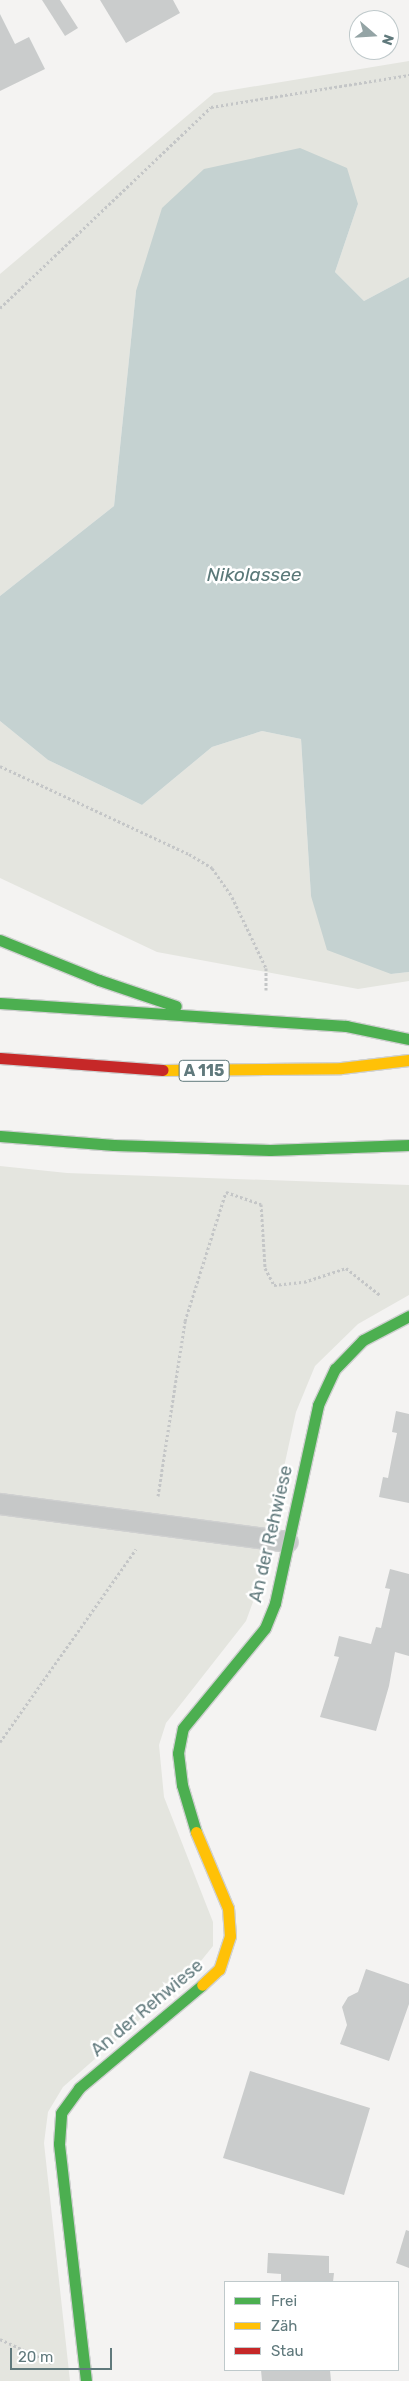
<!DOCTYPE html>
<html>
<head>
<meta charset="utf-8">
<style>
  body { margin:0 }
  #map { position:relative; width:409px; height:2381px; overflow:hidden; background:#f4f3f2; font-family:Rubik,sans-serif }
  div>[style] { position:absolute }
  .green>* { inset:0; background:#e4e5df }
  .water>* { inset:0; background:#c5d2d1 }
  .building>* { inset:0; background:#cacccc }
  .path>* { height:3px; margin-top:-1.5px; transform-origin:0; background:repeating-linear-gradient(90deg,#c4c6c7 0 2.5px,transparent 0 5px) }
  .roads { filter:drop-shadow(1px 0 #cfd0d0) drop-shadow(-1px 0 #cfd0d0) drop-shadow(0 1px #cfd0d0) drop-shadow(0 -1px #cfd0d0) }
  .lane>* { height:20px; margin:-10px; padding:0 10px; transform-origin:10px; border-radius:10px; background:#c6c8c8 }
  .fast>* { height:11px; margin:-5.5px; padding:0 5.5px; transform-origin:5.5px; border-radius:5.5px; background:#4caf50 }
  .slow>* { height:11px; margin:-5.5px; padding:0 5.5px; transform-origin:5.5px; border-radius:5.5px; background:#ffc107 }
  .jam>* { height:11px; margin:-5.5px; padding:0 5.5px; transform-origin:5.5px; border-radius:5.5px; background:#c62828 }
  span { translate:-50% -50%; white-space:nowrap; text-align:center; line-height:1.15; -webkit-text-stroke:5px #fff; paint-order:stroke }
  .shield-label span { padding:1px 4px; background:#fff; border:1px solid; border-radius:4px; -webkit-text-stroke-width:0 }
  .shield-label { font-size:16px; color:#60797c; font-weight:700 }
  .street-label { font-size:18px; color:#60797c }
  .water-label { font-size:19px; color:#5a7878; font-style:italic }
  .legend { position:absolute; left:224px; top:2281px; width:175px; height:90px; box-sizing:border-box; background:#fff; border:1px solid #bfc9cb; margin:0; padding:6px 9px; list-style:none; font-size:15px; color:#60797c }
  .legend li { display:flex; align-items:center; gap:10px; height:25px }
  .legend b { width:25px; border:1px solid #bfc9cb }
  .north { position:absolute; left:349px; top:10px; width:50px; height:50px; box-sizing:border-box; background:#fff; border:1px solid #bfc9cb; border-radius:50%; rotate:109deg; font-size:14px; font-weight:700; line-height:20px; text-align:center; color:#60797c }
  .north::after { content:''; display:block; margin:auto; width:18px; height:22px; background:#94a4a5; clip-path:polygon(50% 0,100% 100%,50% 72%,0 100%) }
  .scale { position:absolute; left:10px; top:2348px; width:102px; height:22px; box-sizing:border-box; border:2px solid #60797c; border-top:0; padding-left:6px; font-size:15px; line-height:18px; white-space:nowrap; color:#60797c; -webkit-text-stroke:4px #fff; paint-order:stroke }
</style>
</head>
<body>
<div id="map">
  <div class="green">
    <i style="clip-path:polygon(409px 61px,409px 277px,364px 301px,335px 272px,358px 204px,136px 291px,114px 506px,0 596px,0 274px,214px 93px)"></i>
    <i style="clip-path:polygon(0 721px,48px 760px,142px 805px,212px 747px,262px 731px,301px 739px,311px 896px,391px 974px,409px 972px,409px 981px,358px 989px,157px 952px,0 878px)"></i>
    <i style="clip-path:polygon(0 1166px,67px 1173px,409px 1185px,409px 1295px,358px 1324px,315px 1366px,296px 1412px,257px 1591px,246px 1621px,166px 1723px,159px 1745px,164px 1797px,213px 1922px,213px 1946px,188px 1977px,63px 2087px,48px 2112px,44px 2143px,70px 2381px,0 2381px)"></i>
  </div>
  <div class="water">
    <i style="clip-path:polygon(300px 148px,347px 168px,358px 204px,335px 272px,364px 301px,409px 277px,409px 972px,391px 974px,327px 950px,311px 896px,301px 739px,262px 731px,212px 747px,142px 805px,48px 760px,0 721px,0 596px,114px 506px,136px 291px,162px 208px,204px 169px)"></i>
  </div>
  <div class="building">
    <i style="clip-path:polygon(42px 0,60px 0,78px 28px,65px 36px)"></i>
    <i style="clip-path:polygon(100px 0,173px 0,180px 13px,126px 43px)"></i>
    <i style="clip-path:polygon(0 14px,15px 44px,29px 37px,45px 69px,0 91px)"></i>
    <i style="clip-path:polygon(396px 1411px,409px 1414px,409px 1503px,379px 1497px,383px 1477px,388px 1478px,392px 1457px,397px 1433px,392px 1432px)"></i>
    <i style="clip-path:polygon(390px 1569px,409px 1574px,409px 1656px,395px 1652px,389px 1686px,376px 1731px,320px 1717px,339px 1657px,334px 1656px,339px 1636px,371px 1644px,376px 1627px,381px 1628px,390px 1589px,385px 1588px)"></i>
    <i style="clip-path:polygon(366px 1969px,409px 1984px,409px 2004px,389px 2061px,340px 2044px,347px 2025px,342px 2007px,348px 1997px,358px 1992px)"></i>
    <i style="clip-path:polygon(250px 2071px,370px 2108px,344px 2195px,223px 2158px)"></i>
    <i style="clip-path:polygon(406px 2230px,409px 2231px,409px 2268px,396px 2263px)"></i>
    <i style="clip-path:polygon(268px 2253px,329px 2256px,329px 2273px,334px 2273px,333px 2282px,281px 2282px,281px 2274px,267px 2273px)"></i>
    <i style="clip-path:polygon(261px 2370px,330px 2370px,331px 2381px,262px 2381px)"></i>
  </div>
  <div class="path">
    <i style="left:0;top:308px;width:291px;rotate:-43.6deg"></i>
    <i style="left:211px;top:107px;width:201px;rotate:-9.2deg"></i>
    <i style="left:0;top:766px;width:208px;rotate:25deg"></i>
    <i style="left:189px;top:854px;width:27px;rotate:31deg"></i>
    <i style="left:212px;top:868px;width:35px;rotate:55deg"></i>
    <i style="left:232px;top:897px;width:79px;rotate:64.4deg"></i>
    <i style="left:266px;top:968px;width:22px;rotate:90deg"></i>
    <i style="left:158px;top:1496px;width:177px;rotate:-81.2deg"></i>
    <i style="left:185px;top:1321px;width:135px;rotate:-72.4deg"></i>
    <i style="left:226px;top:1192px;width:37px;rotate:19deg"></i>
    <i style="left:261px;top:1204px;width:64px;rotate:86.4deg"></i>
    <i style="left:265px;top:1268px;width:19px;rotate:62deg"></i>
    <i style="left:274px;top:1285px;width:30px;rotate:-6deg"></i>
    <i style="left:304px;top:1282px;width:44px;rotate:-18.4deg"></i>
    <i style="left:346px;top:1268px;width:43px;rotate:38.5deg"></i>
    <i style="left:0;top:1742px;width:236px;rotate:-54.8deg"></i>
    <i style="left:0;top:2339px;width:57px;rotate:24.8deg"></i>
  </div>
  <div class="roads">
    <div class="lane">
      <i style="left:0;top:1504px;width:290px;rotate:7.5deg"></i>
    </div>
    <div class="fast">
      <i style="left:0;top:940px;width:107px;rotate:22deg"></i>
      <i style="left:99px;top:980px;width:81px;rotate:18.7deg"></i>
      <i style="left:0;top:1003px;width:347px;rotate:3.8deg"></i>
      <i style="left:346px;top:1026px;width:64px;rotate:11.7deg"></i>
      <i style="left:0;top:1136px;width:114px;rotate:4.5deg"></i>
      <i style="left:114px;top:1145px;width:156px;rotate:1.8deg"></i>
      <i style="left:270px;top:1150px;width:139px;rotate:-2.1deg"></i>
      <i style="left:196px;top:1832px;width:49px;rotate:-106.6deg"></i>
      <i style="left:182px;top:1785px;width:32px;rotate:-97deg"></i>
      <i style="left:178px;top:1753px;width:25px;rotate:-79deg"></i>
      <i style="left:183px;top:1728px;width:129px;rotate:-50.6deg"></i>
      <i style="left:265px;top:1628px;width:27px;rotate:-68deg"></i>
      <i style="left:275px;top:1603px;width:203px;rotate:-77.7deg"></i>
      <i style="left:318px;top:1405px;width:40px;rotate:-65deg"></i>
      <i style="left:335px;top:1369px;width:40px;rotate:-46deg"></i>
      <i style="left:363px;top:1340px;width:52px;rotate:-27.6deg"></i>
      <i style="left:86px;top:2381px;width:239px;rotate:-96.5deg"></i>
      <i style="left:59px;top:2144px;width:31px;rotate:-86deg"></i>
      <i style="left:61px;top:2113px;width:31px;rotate:-54deg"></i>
      <i style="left:79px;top:2088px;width:160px;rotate:-39.9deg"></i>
    </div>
    <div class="slow">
      <i style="left:163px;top:1070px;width:178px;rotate:-0.6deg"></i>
      <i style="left:341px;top:1068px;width:68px;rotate:-6.7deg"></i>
      <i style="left:196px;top:1832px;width:82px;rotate:67.2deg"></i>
      <i style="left:228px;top:1908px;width:28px;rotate:86deg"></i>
      <i style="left:230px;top:1936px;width:35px;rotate:108deg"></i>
      <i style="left:219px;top:1969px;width:23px;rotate:137deg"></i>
    </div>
    <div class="jam">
      <i style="left:0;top:1058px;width:163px;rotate:4.2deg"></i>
    </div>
  </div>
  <div class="shield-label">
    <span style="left:204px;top:1071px">A 115</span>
  </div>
  <div class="street-label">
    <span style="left:271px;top:1534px;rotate:-77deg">An der Rehwiese</span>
    <span style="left:147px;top:2008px;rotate:-40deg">An der Rehwiese</span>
  </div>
  <div class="water-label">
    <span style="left:254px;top:575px">Nikolassee</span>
  </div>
  <ul class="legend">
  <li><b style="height:6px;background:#4caf50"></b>Frei</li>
  <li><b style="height:6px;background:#ffc107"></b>Zäh</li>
  <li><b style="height:6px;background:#c62828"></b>Stau</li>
  </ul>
  <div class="north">N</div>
  <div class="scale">20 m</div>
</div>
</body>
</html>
